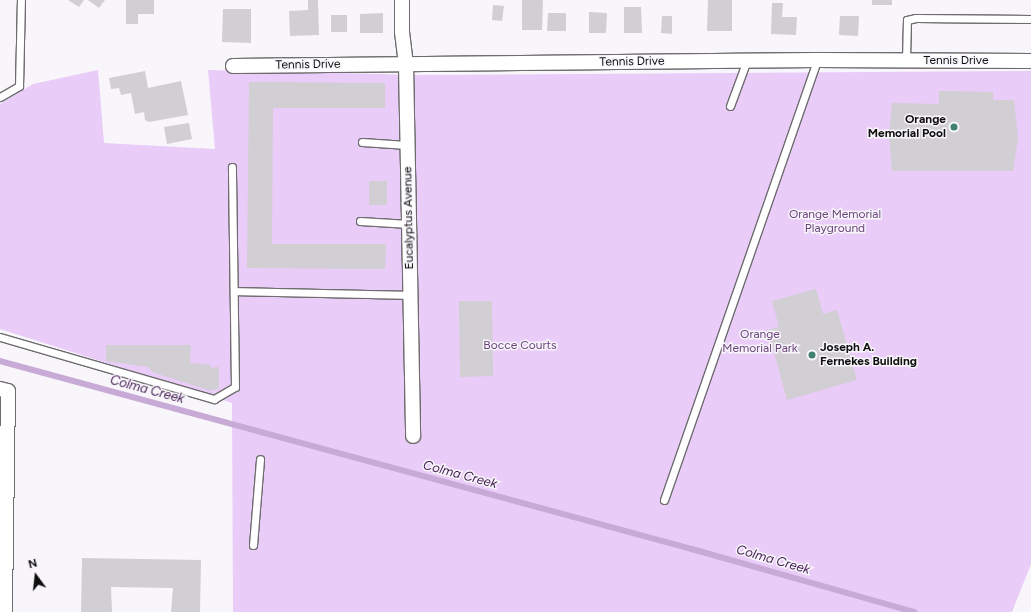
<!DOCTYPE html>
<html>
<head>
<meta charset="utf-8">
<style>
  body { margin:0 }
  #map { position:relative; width:1031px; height:612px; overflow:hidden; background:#f8f6fa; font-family:Figtree,sans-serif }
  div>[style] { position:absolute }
  .green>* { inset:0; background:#e9ccf8 }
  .stream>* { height:5.5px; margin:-2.75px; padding:0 2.75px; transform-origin:2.75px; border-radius:2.75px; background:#c8aad7 }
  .building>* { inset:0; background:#d1cfd3 }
  .roads { filter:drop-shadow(1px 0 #6e6c6f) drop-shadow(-1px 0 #6e6c6f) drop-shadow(0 1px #6e6c6f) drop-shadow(0 -1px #6e6c6f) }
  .service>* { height:7px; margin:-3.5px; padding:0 3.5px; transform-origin:3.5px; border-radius:3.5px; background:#fff }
  .minor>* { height:14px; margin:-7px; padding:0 7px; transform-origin:7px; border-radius:7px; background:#fff }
  .dots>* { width:11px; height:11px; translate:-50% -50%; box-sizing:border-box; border:2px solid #f8f6fa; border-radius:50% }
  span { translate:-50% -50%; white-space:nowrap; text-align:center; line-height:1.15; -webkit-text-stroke:3px #f8f6fa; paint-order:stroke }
  .street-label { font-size:12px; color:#100f10 }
  .poi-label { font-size:12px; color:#100f10; font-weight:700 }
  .right { translate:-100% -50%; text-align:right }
  .left { translate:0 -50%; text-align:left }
  .park-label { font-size:12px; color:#6b437d }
  .water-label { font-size:13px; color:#421b52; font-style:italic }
  .north { position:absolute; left:16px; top:556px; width:40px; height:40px; -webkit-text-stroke:3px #f8f6fa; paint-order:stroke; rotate:345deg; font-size:11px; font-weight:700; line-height:16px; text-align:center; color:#100f10 }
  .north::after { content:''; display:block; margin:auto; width:14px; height:18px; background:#100f10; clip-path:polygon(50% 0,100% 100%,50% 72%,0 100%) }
</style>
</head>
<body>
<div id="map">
  <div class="green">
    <i style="clip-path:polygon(98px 70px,104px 143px,215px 149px,208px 70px,420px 75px,1031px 71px,1031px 564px,1012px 612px,233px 612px,232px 403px,0 329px,0 104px,33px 84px)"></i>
  </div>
  <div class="stream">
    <i style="left:0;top:361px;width:717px;rotate:15.2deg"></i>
    <i style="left:692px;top:549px;width:231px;rotate:15.8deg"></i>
  </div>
  <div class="building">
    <i style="clip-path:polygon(68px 0,84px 0,79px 7px)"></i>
    <i style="clip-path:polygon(88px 0,105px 0,99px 8px)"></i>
    <i style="clip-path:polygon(126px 0,154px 0,154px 14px,138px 14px,138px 24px,126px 24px)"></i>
    <i style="clip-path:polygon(308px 0,318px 0,319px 35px,290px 36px,289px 11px,308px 10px)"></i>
    <i style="clip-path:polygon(522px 0,543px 0,542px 30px,522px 30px)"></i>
    <i style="clip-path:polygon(708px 0,732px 0,732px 31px,707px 31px)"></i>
    <i style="clip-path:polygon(872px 0,892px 0,892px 5px,872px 5px)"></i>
    <i style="clip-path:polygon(772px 3px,783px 3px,782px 17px,797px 17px,796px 35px,771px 34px)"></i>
    <i style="clip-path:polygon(493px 5px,504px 6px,502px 21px,492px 20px)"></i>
    <i style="clip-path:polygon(624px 7px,641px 7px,642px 33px,624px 33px)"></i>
    <i style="clip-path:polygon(223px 9px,251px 9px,251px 43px,222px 42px)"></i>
    <i style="clip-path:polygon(589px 12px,607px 13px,606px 33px,589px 33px)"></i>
    <i style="clip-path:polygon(383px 13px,383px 33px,360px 33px,360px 14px)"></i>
    <i style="clip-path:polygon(548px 13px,566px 13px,566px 31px,547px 31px)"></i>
    <i style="clip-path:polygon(331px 15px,347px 15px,347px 32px,331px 32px)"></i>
    <i style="clip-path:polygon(662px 16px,672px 16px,672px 34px,661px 33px)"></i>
    <i style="clip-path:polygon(840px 16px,859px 16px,858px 36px,839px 35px)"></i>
    <i style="clip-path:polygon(145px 71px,148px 88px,181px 81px,188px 115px,149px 122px,145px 120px,144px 112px,135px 114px,131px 93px,121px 95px,119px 88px,111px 89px,109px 78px)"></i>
    <i style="clip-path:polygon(249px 82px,385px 83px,385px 108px,273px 108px,272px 244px,386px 244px,385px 269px,247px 268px)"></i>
    <i style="clip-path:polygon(939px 91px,993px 92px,993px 100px,1014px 100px,1018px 138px,1013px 171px,892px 171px,889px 136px,892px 103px,939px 104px)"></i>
    <i style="clip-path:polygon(189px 123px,192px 139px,167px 144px,164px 127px)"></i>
    <i style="clip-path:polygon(369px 181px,387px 181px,387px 205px,369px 205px)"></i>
    <i style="clip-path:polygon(816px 289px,823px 314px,837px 310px,857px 380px,787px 400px,768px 330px,779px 327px,772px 301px)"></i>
    <i style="clip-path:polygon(459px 301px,492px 301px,493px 376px,460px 377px)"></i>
    <i style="clip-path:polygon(106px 345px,191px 345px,190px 363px,211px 365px,211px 368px,219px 367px,219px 388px,211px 391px,152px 372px,149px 367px,106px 361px)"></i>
    <i style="clip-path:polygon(82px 558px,201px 560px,200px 612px,171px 612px,173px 588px,111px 587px,112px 612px,81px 612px)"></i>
  </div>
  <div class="roads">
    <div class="service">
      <i style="left:906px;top:60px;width:40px;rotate:-88.6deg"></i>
      <i style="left:907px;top:20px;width:9px;rotate:-13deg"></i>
      <i style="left:916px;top:18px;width:115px;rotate:0.5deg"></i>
      <i style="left:0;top:97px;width:22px;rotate:-30deg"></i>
      <i style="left:19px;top:86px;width:86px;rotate:-88.7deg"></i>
      <i style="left:730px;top:106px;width:49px;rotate:-69.7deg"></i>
      <i style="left:362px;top:142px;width:45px;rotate:3.8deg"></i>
      <i style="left:360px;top:221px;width:49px;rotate:3.5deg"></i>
      <i style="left:234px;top:291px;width:176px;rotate:1.3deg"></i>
      <i style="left:0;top:337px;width:223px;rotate:16.2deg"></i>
      <i style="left:214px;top:399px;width:24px;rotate:-30deg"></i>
      <i style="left:235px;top:387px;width:220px;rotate:-90.8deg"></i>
      <i style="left:664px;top:500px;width:466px;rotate:-70.8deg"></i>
      <i style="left:253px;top:545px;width:86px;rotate:-85.3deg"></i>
    </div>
    <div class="minor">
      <i style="left:402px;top:0;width:32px;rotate:90deg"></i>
      <i style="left:402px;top:32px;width:32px;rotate:83deg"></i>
      <i style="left:406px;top:64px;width:372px;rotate:88.9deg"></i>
      <i style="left:233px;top:66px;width:584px;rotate:-0.59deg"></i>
      <i style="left:817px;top:60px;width:214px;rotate:0.3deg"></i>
      <i style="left:0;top:389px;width:8px;rotate:14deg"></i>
      <i style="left:8px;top:391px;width:221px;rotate:90.8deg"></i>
    </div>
  </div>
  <div class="dots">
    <i style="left:954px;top:127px;background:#40806f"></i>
    <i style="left:812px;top:355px;background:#40806f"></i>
  </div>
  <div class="street-label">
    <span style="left:956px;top:61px">Tennis Drive</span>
    <span style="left:632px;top:62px;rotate:-1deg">Tennis Drive</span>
    <span style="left:308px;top:65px;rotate:-1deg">Tennis Drive</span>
    <span style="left:409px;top:218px;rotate:-91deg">Eucalyptus Avenue</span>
  </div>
  <div class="poi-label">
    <span class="right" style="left:946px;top:127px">Orange<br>Memorial Pool</span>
    <span class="left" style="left:820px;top:355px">Joseph A.<br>Fernekes Building</span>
  </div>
  <div class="park-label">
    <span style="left:835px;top:222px">Orange Memorial<br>Playground</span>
    <span style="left:760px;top:342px">Orange<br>Memorial Park</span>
    <span style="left:520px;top:346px">Bocce Courts</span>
  </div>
  <div class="water-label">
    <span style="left:147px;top:390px;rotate:15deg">Colma Creek</span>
    <span style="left:460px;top:475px;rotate:15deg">Colma Creek</span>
    <span style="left:773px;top:560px;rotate:16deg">Colma Creek</span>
  </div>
  <div class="north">N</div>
</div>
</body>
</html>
